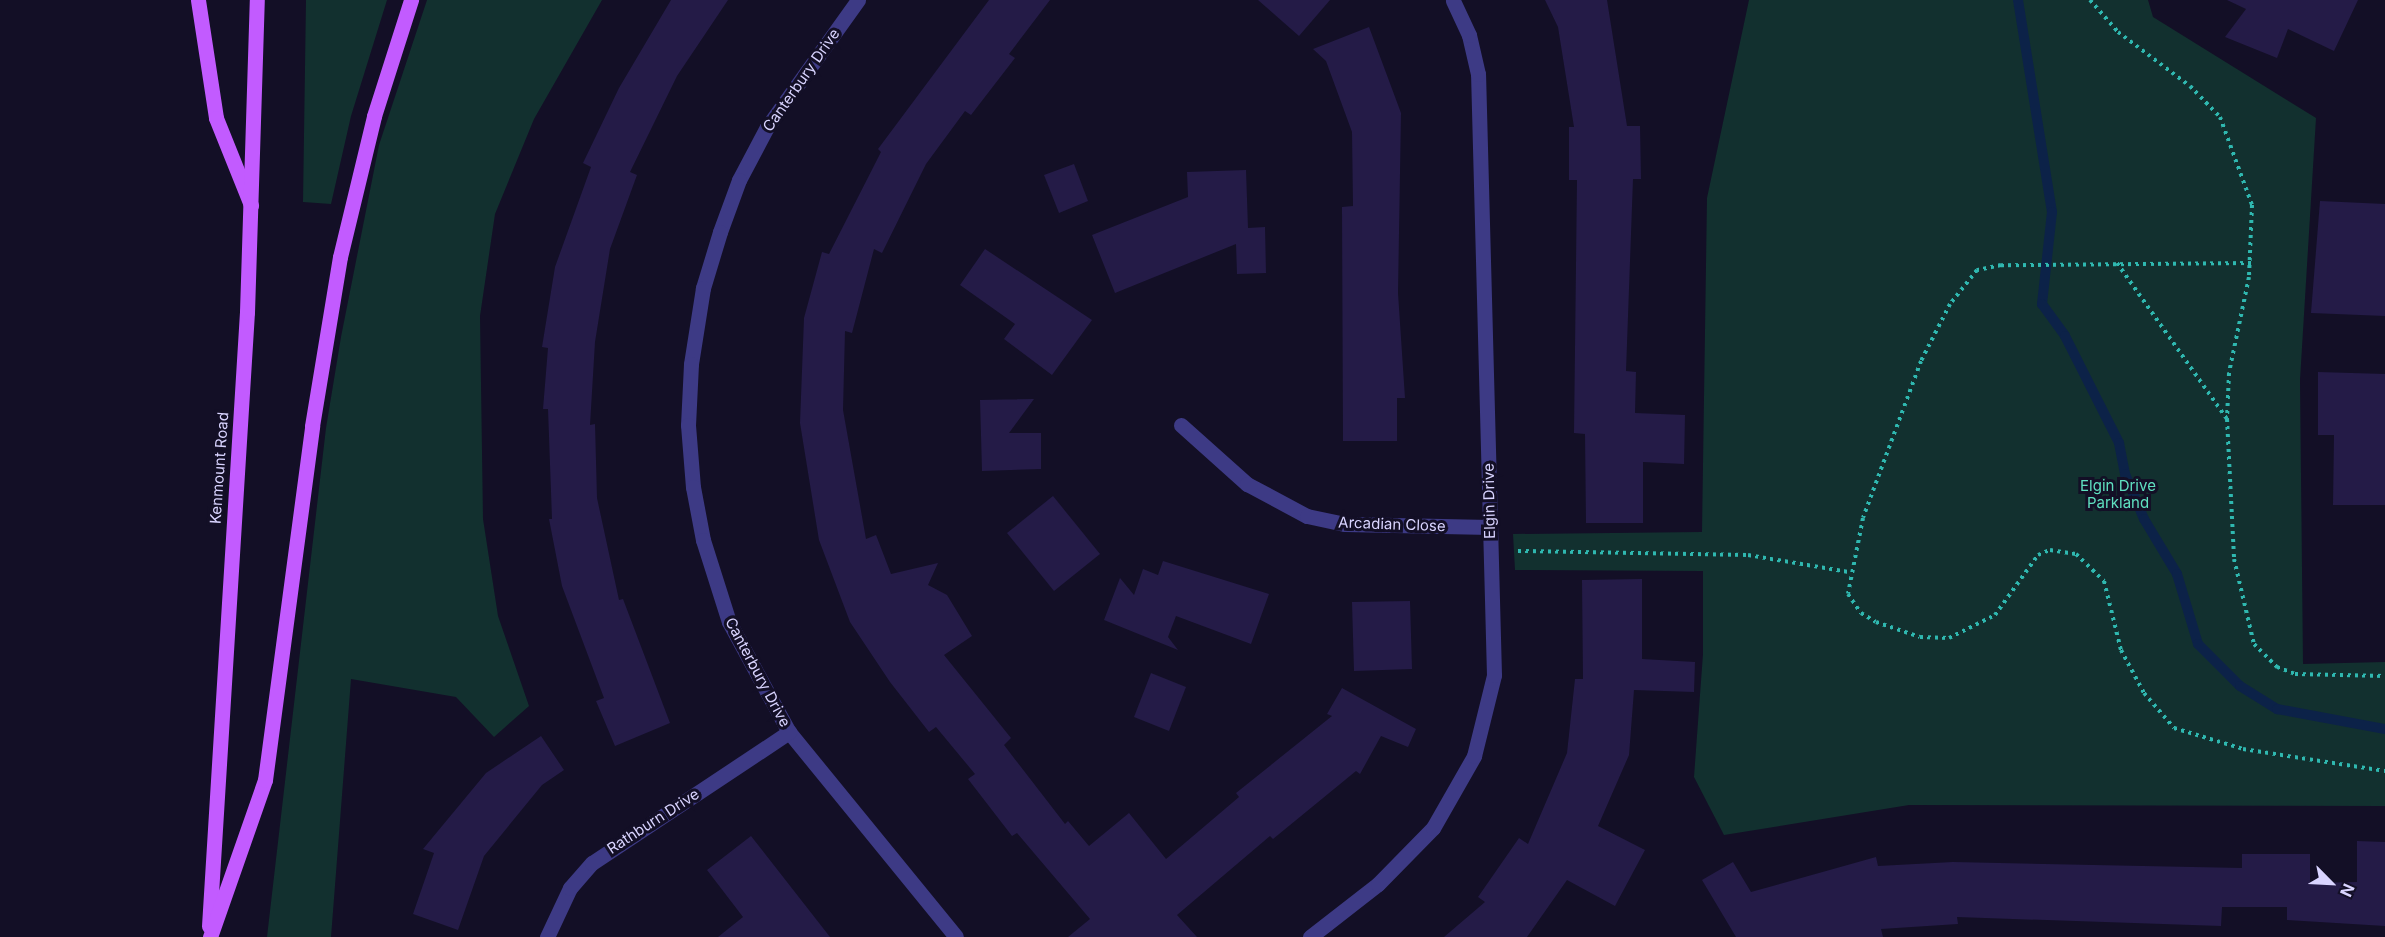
<!DOCTYPE html>
<html>
<head>
<meta charset="utf-8">
<style>
  body { margin:0 }
  #map { position:relative; width:2385px; height:937px; overflow:hidden; background:#130f26; font-family:Inter,sans-serif }
  div>[style] { position:absolute }
  .green>* { inset:0; background:#12302f }
  .stream>* { height:10px; margin:-5px; padding:0 5px; transform-origin:5px; border-radius:5px; background:#0c2248 }
  .building>* { inset:0; background:#241b47 }
  .path>* { height:4px; margin-top:-2px; transform-origin:0; background:repeating-linear-gradient(90deg,#2fb8b0 0 3px,transparent 0 7.5px) }
  .minor>* { height:15px; margin:-7.5px; padding:0 7.5px; transform-origin:7.5px; border-radius:7.5px; background:#3d3a85 }
  .major>* { height:15px; margin:-7.5px; padding:0 7.5px; transform-origin:7.5px; border-radius:7.5px; background:#c25bff }
  span { translate:-50% -50%; white-space:nowrap; text-align:center; line-height:1.15; -webkit-text-stroke:6px #130f26; paint-order:stroke }
  .street-label { font-size:15px; color:#d9d4ff }
  .park-label { font-size:15px; color:#5fe0c0 }
  .north { position:absolute; left:2301px; top:853px; width:60px; height:60px; -webkit-text-stroke:4px #130f26; paint-order:stroke; rotate:114deg; font-size:16px; font-weight:700; line-height:24px; text-align:center; color:#d9d4ff }
  .north::after { content:''; display:block; margin:auto; width:21px; height:27px; background:#d9d4ff; clip-path:polygon(50% 0,100% 100%,50% 72%,0 100%) }
</style>
</head>
<body>
<div id="map">
  <div class="green">
    <i style="clip-path:polygon(306px 0,387px 0,351px 116px,331px 204px,303px 202px)"></i>
    <i style="clip-path:polygon(427px 0,602px 0,534px 119px,495px 214px,480px 316px,483px 519px,498px 616px,529px 706px,494px 737px,456px 697px,351px 679px,331px 937px,267px 937px,326px 428px,341px 337px,379px 145px)"></i>
    <i style="clip-path:polygon(1749px 0,2148px 0,2153px 17px,2316px 118px,2300px 380px,2303px 664px,2385px 662px,2385px 806px,1909px 805px,1724px 835px,1694px 777px,1703px 654px,1703px 571px,1515px 570px,1513px 534px,1702px 532px,1707px 198px)"></i>
  </div>
  <div class="stream">
    <i style="left:2018px;top:0;width:215px;rotate:80.9deg"></i>
    <i style="left:2052px;top:212px;width:93px;rotate:96.2deg"></i>
    <i style="left:2042px;top:304px;width:39px;rotate:54deg"></i>
    <i style="left:2065px;top:336px;width:120px;rotate:63.2deg"></i>
    <i style="left:2119px;top:443px;width:32px;rotate:79deg"></i>
    <i style="left:2125px;top:474px;width:49px;rotate:67.1deg"></i>
    <i style="left:2144px;top:519px;width:64px;rotate:59deg"></i>
    <i style="left:2177px;top:574px;width:73px;rotate:73.3deg"></i>
    <i style="left:2198px;top:644px;width:59px;rotate:45deg"></i>
    <i style="left:2240px;top:686px;width:44px;rotate:31.9deg"></i>
    <i style="left:2277px;top:709px;width:110px;rotate:10.5deg"></i>
  </div>
  <div class="building">
    <i style="clip-path:polygon(671px 0,728px 0,677px 76px,630px 172px,637px 175px,610px 249px,595px 342px,590px 425px,595px 424px,597px 498px,619px 600px,623px 599px,670px 723px,615px 746px,596px 701px,604px 698px,562px 586px,549px 519px,552px 519px,548px 409px,543px 409px,548px 348px,542px 347px,555px 267px,591px 167px,583px 163px,619px 88px)"></i>
    <i style="clip-path:polygon(989px 0,1050px 0,1009px 54px,1015px 58px,971px 115px,965px 111px,926px 164px,882px 253px,874px 249px,852px 333px,845px 331px,843px 410px,866px 539px,876px 535px,891px 574px,938px 563px,928px 585px,947px 595px,972px 636px,944px 655px,1011px 738px,1004px 745px,1065px 824px,1068px 821px,1089px 846px,1129px 813px,1166px 859px,1239px 797px,1236px 793px,1332px 716px,1327px 714px,1342px 688px,1416px 729px,1408px 747px,1381px 736px,1360px 774px,1356px 771px,1273px 839px,1270px 836px,1177px 915px,1197px 937px,1068px 937px,1090px 919px,1017px 833px,1012px 836px,968px 779px,975px 774px,936px 727px,929px 732px,890px 682px,850px 622px,819px 540px,800px 423px,804px 318px,822px 252px,829px 254px,881px 152px,878px 149px)"></i>
    <i style="clip-path:polygon(1258px 0,1330px 0,1299px 36px)"></i>
    <i style="clip-path:polygon(1545px 0,1607px 0,1627px 126px,1640px 126px,1641px 179px,1633px 179px,1626px 371px,1636px 372px,1635px 413px,1685px 415px,1684px 464px,1643px 462px,1643px 523px,1586px 523px,1585px 434px,1574px 433px,1577px 180px,1569px 180px,1569px 127px,1574px 127px,1558px 27px)"></i>
    <i style="clip-path:polygon(2227px 0,2358px 0,2334px 51px,2288px 29px,2277px 58px,2225px 37px,2246px 9px)"></i>
    <i style="clip-path:polygon(1369px 27px,1401px 113px,1398px 293px,1405px 398px,1397px 398px,1397px 441px,1343px 441px,1342px 207px,1353px 206px,1352px 132px,1326px 61px,1313px 49px)"></i>
    <i style="clip-path:polygon(1074px 164px,1088px 201px,1059px 213px,1044px 175px)"></i>
    <i style="clip-path:polygon(1246px 170px,1248px 228px,1265px 227px,1266px 273px,1237px 274px,1236px 244px,1115px 293px,1092px 235px,1188px 197px,1187px 172px)"></i>
    <i style="clip-path:polygon(2320px 201px,2385px 204px,2385px 316px,2311px 313px)"></i>
    <i style="clip-path:polygon(985px 249px,1092px 320px,1052px 375px,1004px 339px,1015px 324px,960px 285px)"></i>
    <i style="clip-path:polygon(2318px 372px,2385px 374px,2385px 505px,2333px 505px,2334px 435px,2318px 435px)"></i>
    <i style="clip-path:polygon(1034px 399px,1009px 433px,1041px 433px,1041px 469px,982px 471px,980px 400px)"></i>
    <i style="clip-path:polygon(1053px 496px,1100px 554px,1054px 591px,1007px 533px)"></i>
    <i style="clip-path:polygon(1163px 561px,1269px 594px,1251px 644px,1176px 616px,1168px 637px,1178px 650px,1104px 620px,1120px 578px,1134px 595px,1143px 569px,1158px 575px)"></i>
    <i style="clip-path:polygon(1642px 579px,1642px 659px,1695px 662px,1694px 692px,1634px 690px,1629px 755px,1598px 826px,1645px 850px,1615px 906px,1567px 880px,1527px 937px,1444px 937px,1485px 902px,1478px 897px,1519px 838px,1528px 844px,1567px 753px,1575px 679px,1583px 679px,1582px 580px)"></i>
    <i style="clip-path:polygon(1410px 601px,1412px 669px,1354px 671px,1352px 602px)"></i>
    <i style="clip-path:polygon(1151px 673px,1186px 687px,1169px 731px,1134px 717px)"></i>
    <i style="clip-path:polygon(541px 736px,564px 770px,542px 785px,484px 856px,458px 930px,413px 914px,434px 853px,423px 849px,486px 773px)"></i>
    <i style="clip-path:polygon(751px 836px,805px 905px,830px 937px,718px 937px,743px 917px,707px 870px)"></i>
    <i style="clip-path:polygon(2357px 841px,2385px 842px,2385px 926px,2287px 920px,2287px 907px,2222px 907px,2221px 926px,1957px 917px,1958px 924px,1881px 929px,1883px 937px,1736px 937px,1702px 880px,1733px 862px,1751px 892px,1876px 857px,1878px 866px,1953px 862px,2242px 868px,2242px 854px,2310px 854px,2310px 883px,2357px 882px)"></i>
  </div>
  <div class="path">
    <i style="left:2090px;top:0;width:43px;rotate:48.8deg"></i>
    <i style="left:2118px;top:32px;width:90px;rotate:36.9deg"></i>
    <i style="left:2190px;top:86px;width:43px;rotate:45.9deg"></i>
    <i style="left:2220px;top:117px;width:94px;rotate:70deg"></i>
    <i style="left:2252px;top:205px;width:72px;rotate:92.4deg"></i>
    <i style="left:2249px;top:277px;width:98px;rotate:101.8deg"></i>
    <i style="left:2229px;top:373px;width:46px;rotate:92.5deg"></i>
    <i style="left:2227px;top:419px;width:140px;rotate:87.1deg"></i>
    <i style="left:2234px;top:559px;width:87px;rotate:76.8deg"></i>
    <i style="left:2254px;top:644px;width:33px;rotate:45deg"></i>
    <i style="left:2277px;top:667px;width:19px;rotate:21deg"></i>
    <i style="left:2295px;top:674px;width:90px;rotate:1.3deg"></i>
    <i style="left:2117px;top:263px;width:191px;rotate:54.8deg"></i>
    <i style="left:2251px;top:263px;width:250px;rotate:179.5deg"></i>
    <i style="left:2001px;top:265px;width:25px;rotate:168deg"></i>
    <i style="left:1977px;top:270px;width:43px;rotate:128.5deg"></i>
    <i style="left:1950px;top:304px;width:64px;rotate:117deg"></i>
    <i style="left:1921px;top:361px;width:167px;rotate:110.3deg"></i>
    <i style="left:1863px;top:518px;width:77px;rotate:101.2deg"></i>
    <i style="left:1848px;top:594px;width:23px;rotate:56deg"></i>
    <i style="left:1861px;top:613px;width:17px;rotate:31deg"></i>
    <i style="left:1876px;top:622px;width:46px;rotate:18.8deg"></i>
    <i style="left:1920px;top:637px;width:29px;rotate:2deg"></i>
    <i style="left:1949px;top:638px;width:51px;rotate:-26.6deg"></i>
    <i style="left:1995px;top:615px;width:74px;rotate:-54.4deg"></i>
    <i style="left:2038px;top:555px;width:13px;rotate:-23deg"></i>
    <i style="left:2050px;top:550px;width:26px;rotate:9deg"></i>
    <i style="left:2076px;top:554px;width:39px;rotate:44deg"></i>
    <i style="left:2104px;top:581px;width:71px;rotate:76.2deg"></i>
    <i style="left:2121px;top:650px;width:49px;rotate:61.9deg"></i>
    <i style="left:2144px;top:693px;width:46px;rotate:49.4deg"></i>
    <i style="left:2174px;top:728px;width:72px;rotate:16.9deg"></i>
    <i style="left:2243px;top:749px;width:144px;rotate:8.8deg"></i>
    <i style="left:1518px;top:551px;width:230px;rotate:1deg"></i>
    <i style="left:1748px;top:555px;width:102px;rotate:9.6deg"></i>
  </div>
  <div class="minor">
    <i style="left:858px;top:0;width:156px;rotate:125.6deg"></i>
    <i style="left:767px;top:127px;width:60px;rotate:117.8deg"></i>
    <i style="left:739px;top:180px;width:55px;rotate:110.1deg"></i>
    <i style="left:720px;top:232px;width:59px;rotate:106.9deg"></i>
    <i style="left:703px;top:288px;width:77px;rotate:99deg"></i>
    <i style="left:691px;top:364px;width:61px;rotate:92.8deg"></i>
    <i style="left:688px;top:425px;width:62px;rotate:85.4deg"></i>
    <i style="left:693px;top:487px;width:54px;rotate:79.3deg"></i>
    <i style="left:703px;top:540px;width:86px;rotate:72.4deg"></i>
    <i style="left:729px;top:622px;width:125px;rotate:61.4deg"></i>
    <i style="left:789px;top:732px;width:264px;rotate:50.8deg"></i>
    <i style="left:1181px;top:425px;width:89px;rotate:41.8deg"></i>
    <i style="left:1247px;top:484px;width:68px;rotate:28.1deg"></i>
    <i style="left:1307px;top:516px;width:39px;rotate:12deg"></i>
    <i style="left:1345px;top:524px;width:145px;rotate:1.2deg"></i>
    <i style="left:547px;top:937px;width:54px;rotate:-64.9deg"></i>
    <i style="left:570px;top:888px;width:33px;rotate:-49deg"></i>
    <i style="left:592px;top:863px;width:237px;rotate:-33.6deg"></i>
    <i style="left:1310px;top:937px;width:86px;rotate:-37.9deg"></i>
    <i style="left:1378px;top:884px;width:78px;rotate:-45.5deg"></i>
    <i style="left:1433px;top:828px;width:83px;rotate:-60.3deg"></i>
    <i style="left:1474px;top:756px;width:83px;rotate:-76.1deg"></i>
    <i style="left:1494px;top:675px;width:601px;rotate:-91.52deg"></i>
    <i style="left:1478px;top:74px;width:40px;rotate:-103deg"></i>
    <i style="left:1469px;top:35px;width:38px;rotate:-115deg"></i>
  </div>
  <div class="major">
    <i style="left:198px;top:0;width:119px;rotate:81.3deg"></i>
    <i style="left:216px;top:118px;width:94px;rotate:68.1deg"></i>
    <i style="left:209px;top:926px;width:615px;rotate:-86.46deg"></i>
    <i style="left:247px;top:312px;width:312px;rotate:-88.2deg"></i>
    <i style="left:210px;top:937px;width:166px;rotate:-70.7deg"></i>
    <i style="left:265px;top:780px;width:357px;rotate:-82.4deg"></i>
    <i style="left:312px;top:426px;width:171px;rotate:-80.6deg"></i>
    <i style="left:340px;top:257px;width:145px;rotate:-76.4deg"></i>
    <i style="left:374px;top:116px;width:122px;rotate:-72.3deg"></i>
  </div>
  <div class="street-label">
    <span style="left:801px;top:80px;rotate:-55deg">Canterbury Drive</span>
    <span style="left:219px;top:468px;rotate:-86deg">Kenmount Road</span>
    <span style="left:1489px;top:501px;rotate:-91deg">Elgin Drive</span>
    <span style="left:1392px;top:524px;rotate:2deg">Arcadian Close</span>
    <span style="left:758px;top:672px;rotate:62deg">Canterbury Drive</span>
    <span style="left:653px;top:821px;rotate:-33deg">Rathburn Drive</span>
  </div>
  <div class="park-label">
    <span style="left:2118px;top:494px">Elgin Drive<br>Parkland</span>
  </div>
  <div class="north">N</div>
</div>
</body>
</html>
